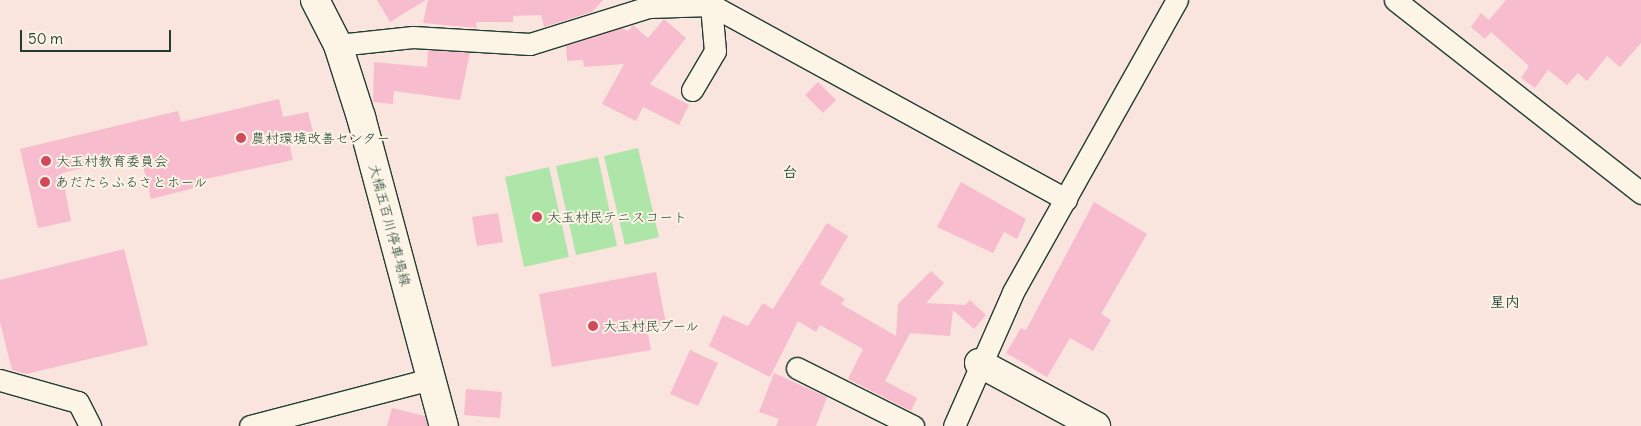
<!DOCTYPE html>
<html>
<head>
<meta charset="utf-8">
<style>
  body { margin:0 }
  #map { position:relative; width:1641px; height:426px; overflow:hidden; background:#fae4de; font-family:Delius,"Klee One",sans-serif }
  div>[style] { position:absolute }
  .green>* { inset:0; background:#aee6a9 }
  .building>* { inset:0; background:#f7bdce }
  .roads { filter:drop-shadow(1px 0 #1f3d34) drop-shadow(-1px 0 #1f3d34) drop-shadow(0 1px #1f3d34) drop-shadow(0 -1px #1f3d34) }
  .street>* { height:21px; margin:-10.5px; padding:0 10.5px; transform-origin:10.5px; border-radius:10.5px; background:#fcf5e5 }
  .secondary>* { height:28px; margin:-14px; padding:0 14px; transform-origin:14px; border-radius:14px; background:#fcf5e5 }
  .dots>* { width:14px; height:14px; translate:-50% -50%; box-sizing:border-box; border:2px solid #fcf5e5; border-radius:50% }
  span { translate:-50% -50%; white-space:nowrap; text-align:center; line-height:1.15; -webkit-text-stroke:4px #fcf5e5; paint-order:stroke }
  .poi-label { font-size:14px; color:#1f3d34 }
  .left { translate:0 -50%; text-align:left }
  .street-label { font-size:14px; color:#1f3d34 }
  .neighbourhood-label { font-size:15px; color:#1f3d34; font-weight:700 }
  .scale { position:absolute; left:20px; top:30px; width:151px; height:22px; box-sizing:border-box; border:2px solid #1f3d34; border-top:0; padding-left:6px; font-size:15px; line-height:18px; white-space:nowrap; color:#1f3d34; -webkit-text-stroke:4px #fcf5e5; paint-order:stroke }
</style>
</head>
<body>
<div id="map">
  <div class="green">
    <i style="clip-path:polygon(638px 148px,659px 237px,625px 245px,604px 156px)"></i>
    <i style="clip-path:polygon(598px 157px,617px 246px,576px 255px,556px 166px)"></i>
    <i style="clip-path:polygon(549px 167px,569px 257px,524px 267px,505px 177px)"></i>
  </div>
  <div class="building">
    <i style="clip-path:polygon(377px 0,426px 0,390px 22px)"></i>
    <i style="clip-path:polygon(428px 0,603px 0,592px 12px,544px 27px,541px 15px,513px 16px,513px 22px,476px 22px,477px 28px,423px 23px)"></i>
    <i style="clip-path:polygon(1506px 0,1641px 0,1641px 43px,1620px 67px,1607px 56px,1587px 81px,1578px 73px,1567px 85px,1548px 70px,1535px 88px,1521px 78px,1529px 66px,1491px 32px,1485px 39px,1471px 27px,1481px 13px,1489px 20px)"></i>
    <i style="clip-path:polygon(664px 19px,686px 38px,650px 84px,689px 105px,679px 125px,643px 107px,636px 121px,602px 104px,624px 64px,584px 67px,583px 60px,567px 61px,566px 46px,622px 28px,628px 31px,633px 25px,648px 38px)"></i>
    <i style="clip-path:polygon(428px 50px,470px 53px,460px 100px,394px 91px,393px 104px,373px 102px,374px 62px,427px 67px)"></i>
    <i style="clip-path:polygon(818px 82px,836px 100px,823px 113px,805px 95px)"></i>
    <i style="clip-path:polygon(279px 99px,283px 117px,308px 112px,313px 132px,288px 137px,293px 160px,196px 181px,198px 187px,151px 199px,140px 154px,62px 173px,71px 221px,38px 228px,20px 149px,178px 111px,181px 122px)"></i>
    <i style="clip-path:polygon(961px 182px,1026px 219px,1017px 239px,1004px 232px,993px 253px,937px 227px)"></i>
    <i style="clip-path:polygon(1094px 202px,1147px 234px,1101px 314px,1111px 320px,1093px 351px,1070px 338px,1047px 377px,1006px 353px,1021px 328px,1026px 330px)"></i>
    <i style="clip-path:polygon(498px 213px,503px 242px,477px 246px,472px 217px)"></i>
    <i style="clip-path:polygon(827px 223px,848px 236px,820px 284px,845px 299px,841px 304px,896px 336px,898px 304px,931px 271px,944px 283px,926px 303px,965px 305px,970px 300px,986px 315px,974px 329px,953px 310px,950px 336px,910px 333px,885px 381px,917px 398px,911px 411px,848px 379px,863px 349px,820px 325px,816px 332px,798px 321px,770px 377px,709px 346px,723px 315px,748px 326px,763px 303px,773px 309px)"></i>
    <i style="clip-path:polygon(124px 249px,148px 345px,26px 374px,12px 370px,0 322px,0 280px)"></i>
    <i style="clip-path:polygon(656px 272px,666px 324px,647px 328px,651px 350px,552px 367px,539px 294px)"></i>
    <i style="clip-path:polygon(690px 350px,718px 363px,698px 406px,670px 394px)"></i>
    <i style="clip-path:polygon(774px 373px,827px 397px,816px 426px,776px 426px,779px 419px,759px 412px)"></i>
    <i style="clip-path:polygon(466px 389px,502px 392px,500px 418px,464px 415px)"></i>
    <i style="clip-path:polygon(392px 408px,425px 416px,428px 426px,387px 426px)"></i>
  </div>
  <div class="roads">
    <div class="street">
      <i style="left:1395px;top:0;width:313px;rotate:38.1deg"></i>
      <i style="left:338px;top:45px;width:75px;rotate:-6.1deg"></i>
      <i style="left:413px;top:37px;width:117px;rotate:3.4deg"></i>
      <i style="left:530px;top:44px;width:125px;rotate:-17.3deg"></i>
      <i style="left:649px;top:7px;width:62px;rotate:-1.8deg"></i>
      <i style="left:711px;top:5px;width:405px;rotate:28.7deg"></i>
      <i style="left:692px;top:90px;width:45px;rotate:-59.5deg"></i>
      <i style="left:715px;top:51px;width:46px;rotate:-95deg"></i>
      <i style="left:797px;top:368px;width:130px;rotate:26.6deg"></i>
      <i style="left:0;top:380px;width:81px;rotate:15.8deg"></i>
      <i style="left:78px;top:402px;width:27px;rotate:63deg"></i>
      <i style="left:250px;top:426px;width:187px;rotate:-14.6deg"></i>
      <i style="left:954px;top:426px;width:146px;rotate:-66.2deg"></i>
      <i style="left:1013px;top:292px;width:335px;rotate:-60.7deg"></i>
    </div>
    <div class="secondary">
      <i style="left:315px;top:0;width:51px;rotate:62.9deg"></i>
      <i style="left:338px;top:45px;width:76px;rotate:72.3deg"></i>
      <i style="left:361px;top:117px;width:320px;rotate:75deg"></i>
      <i style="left:979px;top:363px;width:133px;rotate:28.3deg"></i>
    </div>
  </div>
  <div class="dots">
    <i style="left:241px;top:138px;background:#d1495b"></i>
    <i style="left:46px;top:161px;background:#d1495b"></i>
    <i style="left:45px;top:182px;background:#d1495b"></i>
    <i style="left:537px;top:217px;background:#d1495b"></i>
    <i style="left:593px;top:326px;background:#d1495b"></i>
  </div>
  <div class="poi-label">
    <span class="left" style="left:251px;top:138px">農村環境改善センター</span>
    <span class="left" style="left:56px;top:161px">大玉村教育委員会</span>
    <span class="left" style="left:55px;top:182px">あだたらふるさとホール</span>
    <span class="left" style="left:547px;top:217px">大玉村民テニスコート</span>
    <span class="left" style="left:603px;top:326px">大玉村民プール</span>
  </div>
  <div class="street-label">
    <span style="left:390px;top:225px;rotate:75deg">大橋五百川停車場線</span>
  </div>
  <div class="neighbourhood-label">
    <span style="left:790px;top:172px">台</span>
    <span style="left:1505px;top:302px">星内</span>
  </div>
  <div class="scale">50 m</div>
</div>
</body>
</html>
